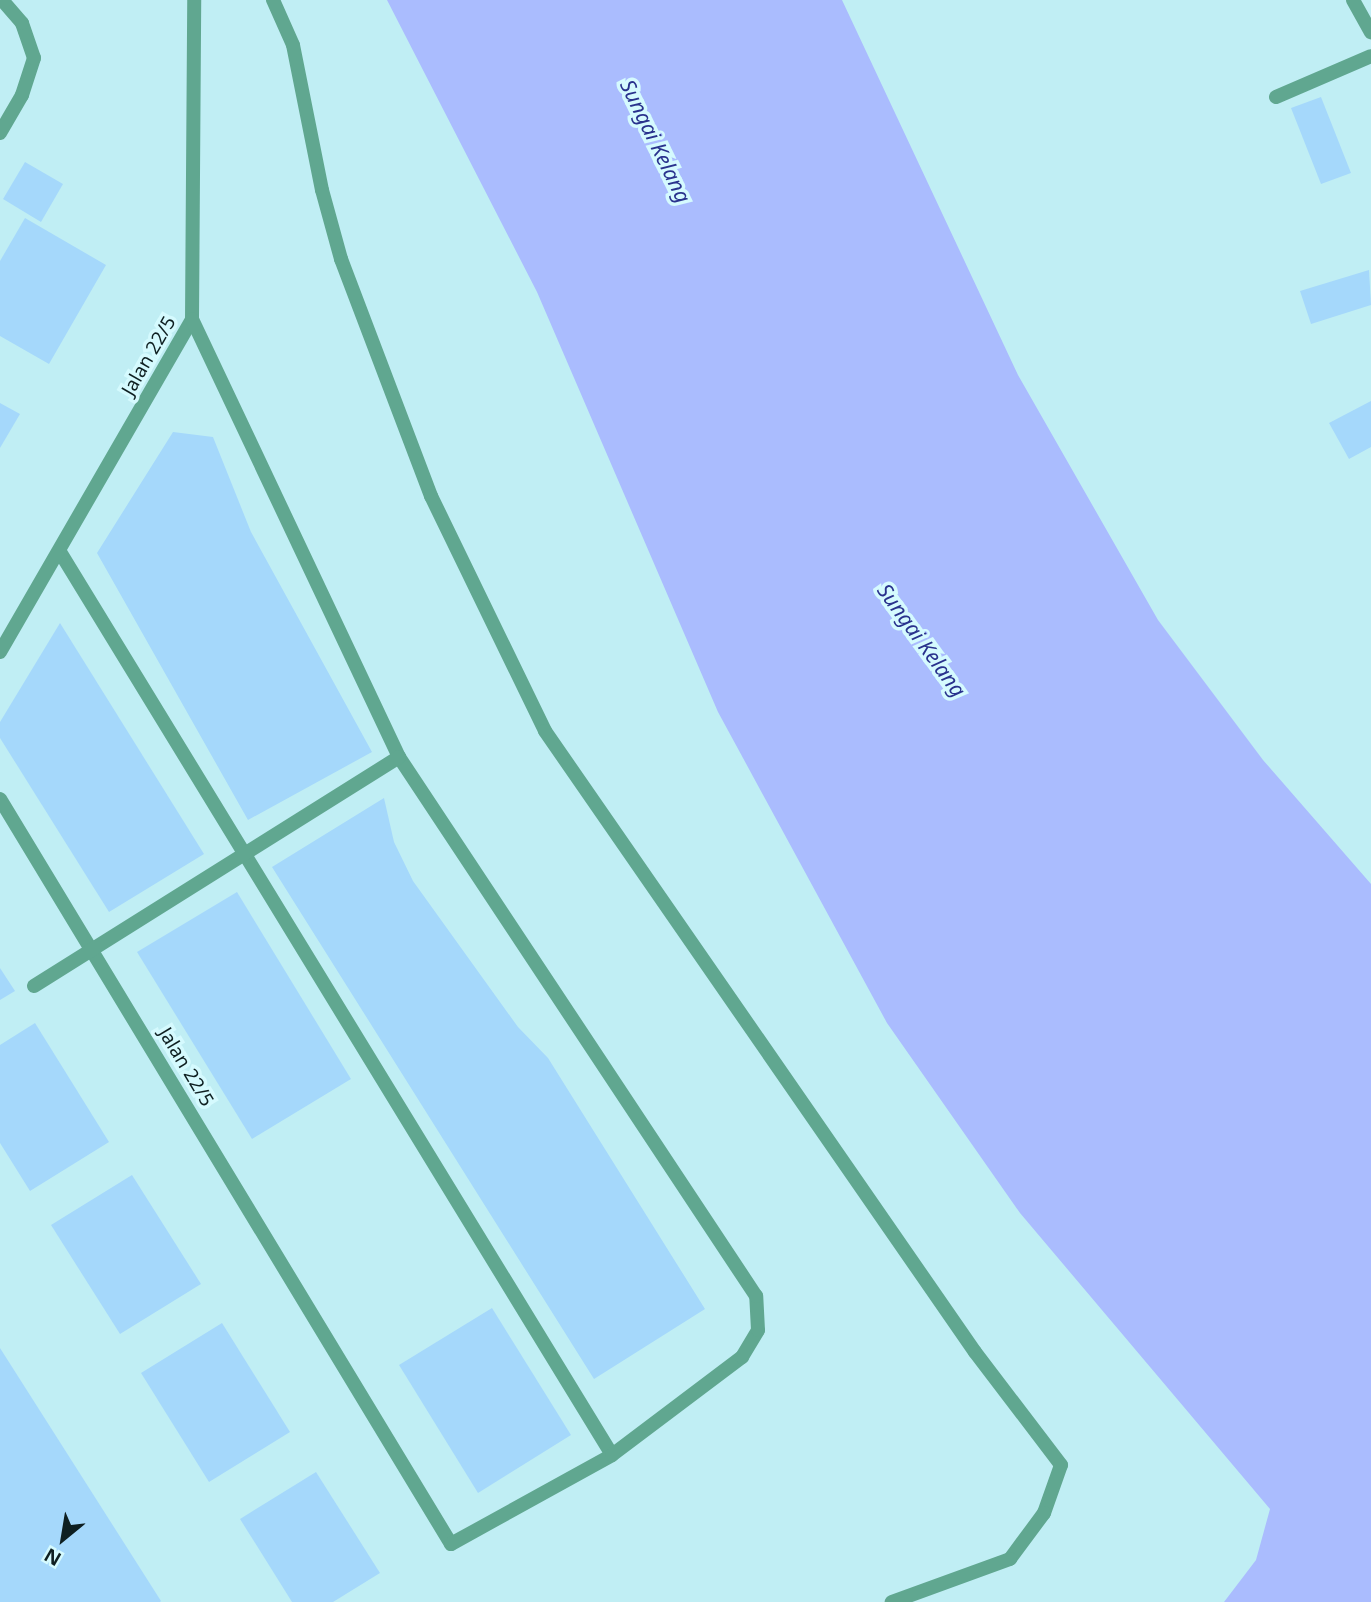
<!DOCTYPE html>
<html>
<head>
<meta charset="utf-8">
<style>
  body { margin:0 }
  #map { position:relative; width:1371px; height:1602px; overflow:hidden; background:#c0eef4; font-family:"Noto Sans",sans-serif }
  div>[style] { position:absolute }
  .water>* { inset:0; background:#aabcfe }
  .building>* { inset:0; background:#a5d8fb }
  .service>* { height:14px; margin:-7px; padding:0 7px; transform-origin:7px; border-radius:7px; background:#60a790 }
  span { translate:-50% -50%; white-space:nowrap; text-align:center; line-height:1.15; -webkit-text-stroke:7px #d5fafe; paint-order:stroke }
  .street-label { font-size:19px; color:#0e1f21 }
  .water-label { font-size:21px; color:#29328d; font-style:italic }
  .north { position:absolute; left:28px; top:1504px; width:70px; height:70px; -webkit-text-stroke:5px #d5fafe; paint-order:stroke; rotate:210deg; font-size:19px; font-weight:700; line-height:28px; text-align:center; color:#0e1f21 }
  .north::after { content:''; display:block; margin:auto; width:24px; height:32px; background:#0e1f21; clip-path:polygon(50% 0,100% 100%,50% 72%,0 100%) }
</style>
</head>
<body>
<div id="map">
  <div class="water">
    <i style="clip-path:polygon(387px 0,842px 0,1018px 375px,1158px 620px,1263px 760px,1371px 884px,1371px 1602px,1224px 1602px,1256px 1560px,1270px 1509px,1020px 1213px,887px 1023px,718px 712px,537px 292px)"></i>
  </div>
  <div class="building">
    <i style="clip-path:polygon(1321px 97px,1351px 173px,1321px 184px,1291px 108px)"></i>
    <i style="clip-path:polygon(25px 162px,63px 184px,41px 222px,3px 199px)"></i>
    <i style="clip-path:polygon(25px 218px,106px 265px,49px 364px,0 336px,0 261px)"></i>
    <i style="clip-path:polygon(1369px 270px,1371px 305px,1311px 324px,1300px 291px)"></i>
    <i style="clip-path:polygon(1371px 401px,1371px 447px,1349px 459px,1329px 423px)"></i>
    <i style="clip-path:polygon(0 403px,20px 414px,0 448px)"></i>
    <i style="clip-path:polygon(173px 432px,213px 437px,251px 532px,372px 752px,248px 820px,97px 553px)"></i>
    <i style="clip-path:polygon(60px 623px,204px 854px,109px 912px,0 738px,0 722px)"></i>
    <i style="clip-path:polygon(384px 798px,394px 842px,413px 881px,518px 1027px,548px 1058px,705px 1309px,594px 1379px,272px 867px)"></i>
    <i style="clip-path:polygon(237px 892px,351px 1079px,252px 1139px,137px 952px)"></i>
    <i style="clip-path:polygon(0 968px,15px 991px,0 1000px)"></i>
    <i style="clip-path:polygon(35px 1023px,109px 1142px,30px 1191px,0 1143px,0 1045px)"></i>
    <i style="clip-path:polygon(132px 1175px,201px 1284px,120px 1334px,51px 1225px)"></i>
    <i style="clip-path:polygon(492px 1308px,571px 1435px,478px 1493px,399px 1365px)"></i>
    <i style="clip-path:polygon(222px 1323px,290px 1432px,209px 1482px,141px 1373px)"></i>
    <i style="clip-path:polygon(0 1348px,161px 1601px,160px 1602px,0 1602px)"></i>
    <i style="clip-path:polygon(316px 1472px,380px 1573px,333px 1602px,292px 1602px,240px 1519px)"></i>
  </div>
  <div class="service">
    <i style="left:273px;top:0;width:49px;rotate:66deg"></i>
    <i style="left:293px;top:45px;width:148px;rotate:78.7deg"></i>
    <i style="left:322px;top:190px;width:72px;rotate:74.6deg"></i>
    <i style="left:341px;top:259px;width:254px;rotate:69.2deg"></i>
    <i style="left:431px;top:496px;width:261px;rotate:64.1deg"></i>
    <i style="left:545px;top:731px;width:755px;rotate:55.3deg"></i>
    <i style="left:975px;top:1352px;width:142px;rotate:52.7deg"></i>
    <i style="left:1061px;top:1465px;width:51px;rotate:109.5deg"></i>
    <i style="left:1044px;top:1513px;width:57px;rotate:126.5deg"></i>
    <i style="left:1010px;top:1559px;width:126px;rotate:160deg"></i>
    <i style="left:1353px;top:0;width:37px;rotate:61deg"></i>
    <i style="left:1276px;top:97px;width:103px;rotate:-23.3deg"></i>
    <i style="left:0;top:133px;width:44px;rotate:-59.9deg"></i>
    <i style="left:22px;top:95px;width:39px;rotate:-72deg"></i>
    <i style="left:34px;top:58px;width:37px;rotate:-109deg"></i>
    <i style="left:22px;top:23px;width:30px;rotate:-131deg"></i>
    <i style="left:60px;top:552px;width:1058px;rotate:58.56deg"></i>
    <i style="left:0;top:652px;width:384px;rotate:-60deg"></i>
    <i style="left:192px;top:319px;width:319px;rotate:-89.6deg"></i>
    <i style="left:0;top:799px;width:871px;rotate:58.81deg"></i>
    <i style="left:451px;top:1544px;width:184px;rotate:-28.9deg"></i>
    <i style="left:612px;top:1455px;width:163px;rotate:-37deg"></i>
    <i style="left:742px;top:1357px;width:31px;rotate:-59deg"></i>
    <i style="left:758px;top:1330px;width:34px;rotate:-93deg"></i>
    <i style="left:756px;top:1296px;width:647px;rotate:-123.52deg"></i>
    <i style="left:399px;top:757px;width:484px;rotate:-115.3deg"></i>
    <i style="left:34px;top:986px;width:431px;rotate:-32.1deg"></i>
  </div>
  <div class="street-label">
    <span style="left:149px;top:356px;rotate:-60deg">Jalan 22/5</span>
    <span style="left:186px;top:1067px;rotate:59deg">Jalan 22/5</span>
  </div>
  <div class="water-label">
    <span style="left:656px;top:141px;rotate:64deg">Sungai Kelang</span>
    <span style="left:922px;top:640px;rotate:54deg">Sungai Kelang</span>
  </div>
  <div class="north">N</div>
</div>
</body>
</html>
